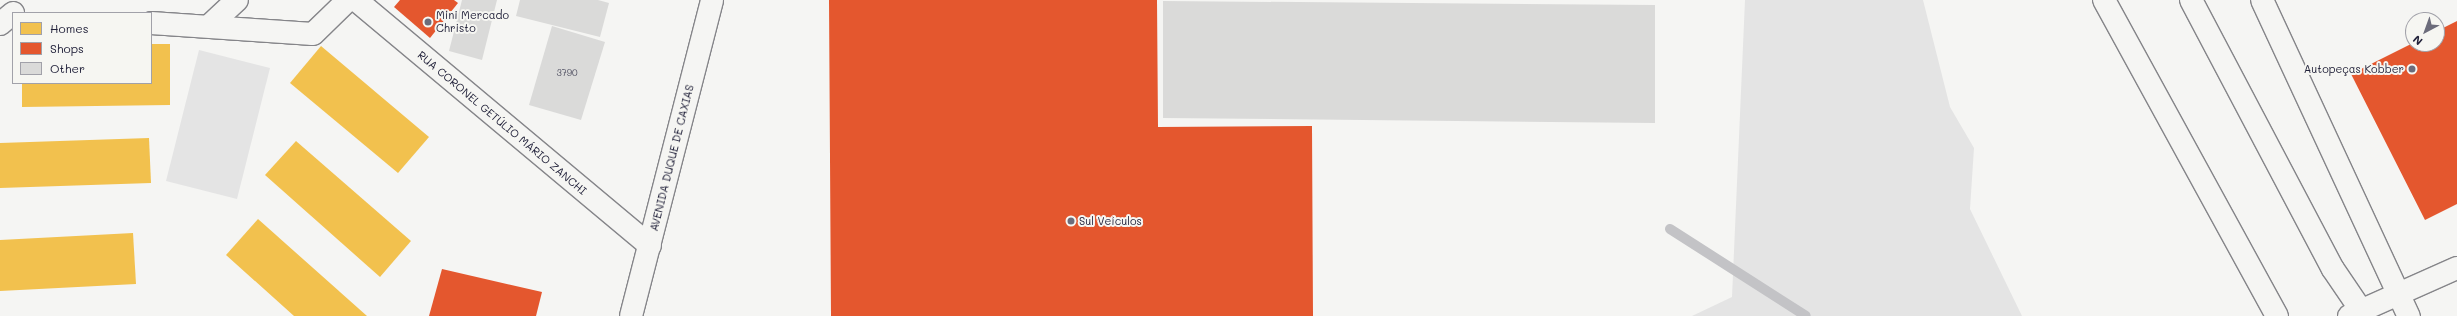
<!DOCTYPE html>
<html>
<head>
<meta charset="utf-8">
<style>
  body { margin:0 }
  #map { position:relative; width:2457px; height:316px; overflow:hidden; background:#f5f5f3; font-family:Mali,sans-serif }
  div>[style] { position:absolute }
  .green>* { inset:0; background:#e4e4e4 }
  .homes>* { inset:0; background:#f2c14e }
  .shops>* { inset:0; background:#e4572e }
  .stream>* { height:10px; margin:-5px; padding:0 5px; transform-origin:5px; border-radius:5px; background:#c3c3c6 }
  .building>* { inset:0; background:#dadad9 }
  .roads { filter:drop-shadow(1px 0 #858589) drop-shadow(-1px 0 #858589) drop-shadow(0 1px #858589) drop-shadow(0 -1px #858589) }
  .minor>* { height:22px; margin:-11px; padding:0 11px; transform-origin:11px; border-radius:11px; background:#f5f5f3 }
  .dots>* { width:11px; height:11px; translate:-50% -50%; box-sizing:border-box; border:2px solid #f6f6f2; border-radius:50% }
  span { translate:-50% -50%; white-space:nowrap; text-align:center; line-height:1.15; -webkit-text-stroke:4px #f6f6f2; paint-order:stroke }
  .number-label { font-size:9px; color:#505062 }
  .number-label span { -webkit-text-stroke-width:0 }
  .poi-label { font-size:11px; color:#22223b }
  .left { translate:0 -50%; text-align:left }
  .right { translate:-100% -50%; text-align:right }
  .street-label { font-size:11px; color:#22223b }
  .legend { position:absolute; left:12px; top:12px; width:140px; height:72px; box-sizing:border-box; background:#f6f6f2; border:1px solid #a1a1a9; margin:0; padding:5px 7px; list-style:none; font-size:12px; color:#22223b }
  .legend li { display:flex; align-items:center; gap:8px; height:20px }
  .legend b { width:20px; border:1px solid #a1a1a9 }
  .north { position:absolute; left:2405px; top:12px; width:40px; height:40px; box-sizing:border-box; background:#f6f6f2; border:1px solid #a1a1a9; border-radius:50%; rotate:221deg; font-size:11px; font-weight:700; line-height:16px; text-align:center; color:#22223b }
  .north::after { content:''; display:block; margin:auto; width:14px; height:18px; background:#6c6c7b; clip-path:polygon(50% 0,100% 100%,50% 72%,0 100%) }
</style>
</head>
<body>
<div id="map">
  <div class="green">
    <i style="clip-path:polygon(1745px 0,1923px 0,1950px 107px,1974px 148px,1970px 209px,2022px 316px,1692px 316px,1732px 297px)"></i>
    <i style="clip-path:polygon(199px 50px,270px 68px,237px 199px,166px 181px)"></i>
  </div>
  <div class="homes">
    <i style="clip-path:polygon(151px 44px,170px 44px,170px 105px,22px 107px,22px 83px,151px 83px)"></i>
    <i style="clip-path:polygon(321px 46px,429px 137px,398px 173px,290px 83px)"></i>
    <i style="clip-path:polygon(149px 138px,151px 183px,0 188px,0 143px)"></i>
    <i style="clip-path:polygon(296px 141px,411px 241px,380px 277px,265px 175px)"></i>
    <i style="clip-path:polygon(258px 219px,367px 316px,294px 316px,226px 255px)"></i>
    <i style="clip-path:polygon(133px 233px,136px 284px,0 291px,0 240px)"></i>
  </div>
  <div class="shops">
    <i style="clip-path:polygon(400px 0,454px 0,458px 3px,430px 38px,394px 7px)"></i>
    <i style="clip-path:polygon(829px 0,1157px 0,1158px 127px,1312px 126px,1313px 316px,831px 316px)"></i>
    <i style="clip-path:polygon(2457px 21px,2457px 204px,2425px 220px,2351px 74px,2413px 43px,2437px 44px,2437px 31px)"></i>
    <i style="clip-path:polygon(442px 269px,542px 292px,536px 316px,429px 316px)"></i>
  </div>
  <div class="stream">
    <i style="left:1670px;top:229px;width:161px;rotate:32.6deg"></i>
  </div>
  <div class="building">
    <i style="clip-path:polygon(462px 0,497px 0,482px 60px,449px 51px)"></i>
    <i style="clip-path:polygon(520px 0,598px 0,609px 3px,600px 37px,516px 16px)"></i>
    <i style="clip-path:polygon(1163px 1px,1655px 5px,1655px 123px,1163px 118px)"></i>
    <i style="clip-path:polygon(552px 26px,605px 42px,581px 120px,529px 105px)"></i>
  </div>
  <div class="roads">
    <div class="minor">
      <i style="left:356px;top:0;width:383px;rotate:39.9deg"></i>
      <i style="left:2104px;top:0;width:360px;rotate:61.3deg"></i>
      <i style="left:2191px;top:0;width:304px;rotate:62.2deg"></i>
      <i style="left:2333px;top:269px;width:57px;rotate:55.8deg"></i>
      <i style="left:2262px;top:0;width:349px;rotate:65.1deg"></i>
      <i style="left:151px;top:23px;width:162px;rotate:3.9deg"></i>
      <i style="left:313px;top:34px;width:49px;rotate:-44.2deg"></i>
      <i style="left:0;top:24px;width:17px;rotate:-40deg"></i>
      <i style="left:209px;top:26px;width:38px;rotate:-43deg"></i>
      <i style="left:631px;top:316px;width:326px;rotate:-75.6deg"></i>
      <i style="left:2349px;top:316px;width:118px;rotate:-24deg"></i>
    </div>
  </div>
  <div class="dots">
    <i style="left:428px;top:22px;background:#6c6c7b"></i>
    <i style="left:2412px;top:69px;background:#6c6c7b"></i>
    <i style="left:1071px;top:221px;background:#6c6c7b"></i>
  </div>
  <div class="number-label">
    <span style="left:567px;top:73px">3790</span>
  </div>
  <div class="poi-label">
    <span class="left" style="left:436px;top:22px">Mini Mercado<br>Christo</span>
    <span class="right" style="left:2404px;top:69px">Autopeças Kobber</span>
    <span class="left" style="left:1079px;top:221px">Sul Veículos</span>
  </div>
  <div class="street-label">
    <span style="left:502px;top:123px;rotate:40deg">RUA CORONEL GETÚLIO MÁRIO ZANCHI</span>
    <span style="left:672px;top:158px;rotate:-76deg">AVENIDA DUQUE DE CAXIAS</span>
  </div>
  <ul class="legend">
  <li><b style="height:11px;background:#f2c14e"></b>Homes</li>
  <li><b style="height:11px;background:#e4572e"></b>Shops</li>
  <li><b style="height:11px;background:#dadad9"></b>Other</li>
  </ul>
  <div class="north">N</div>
</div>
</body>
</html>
